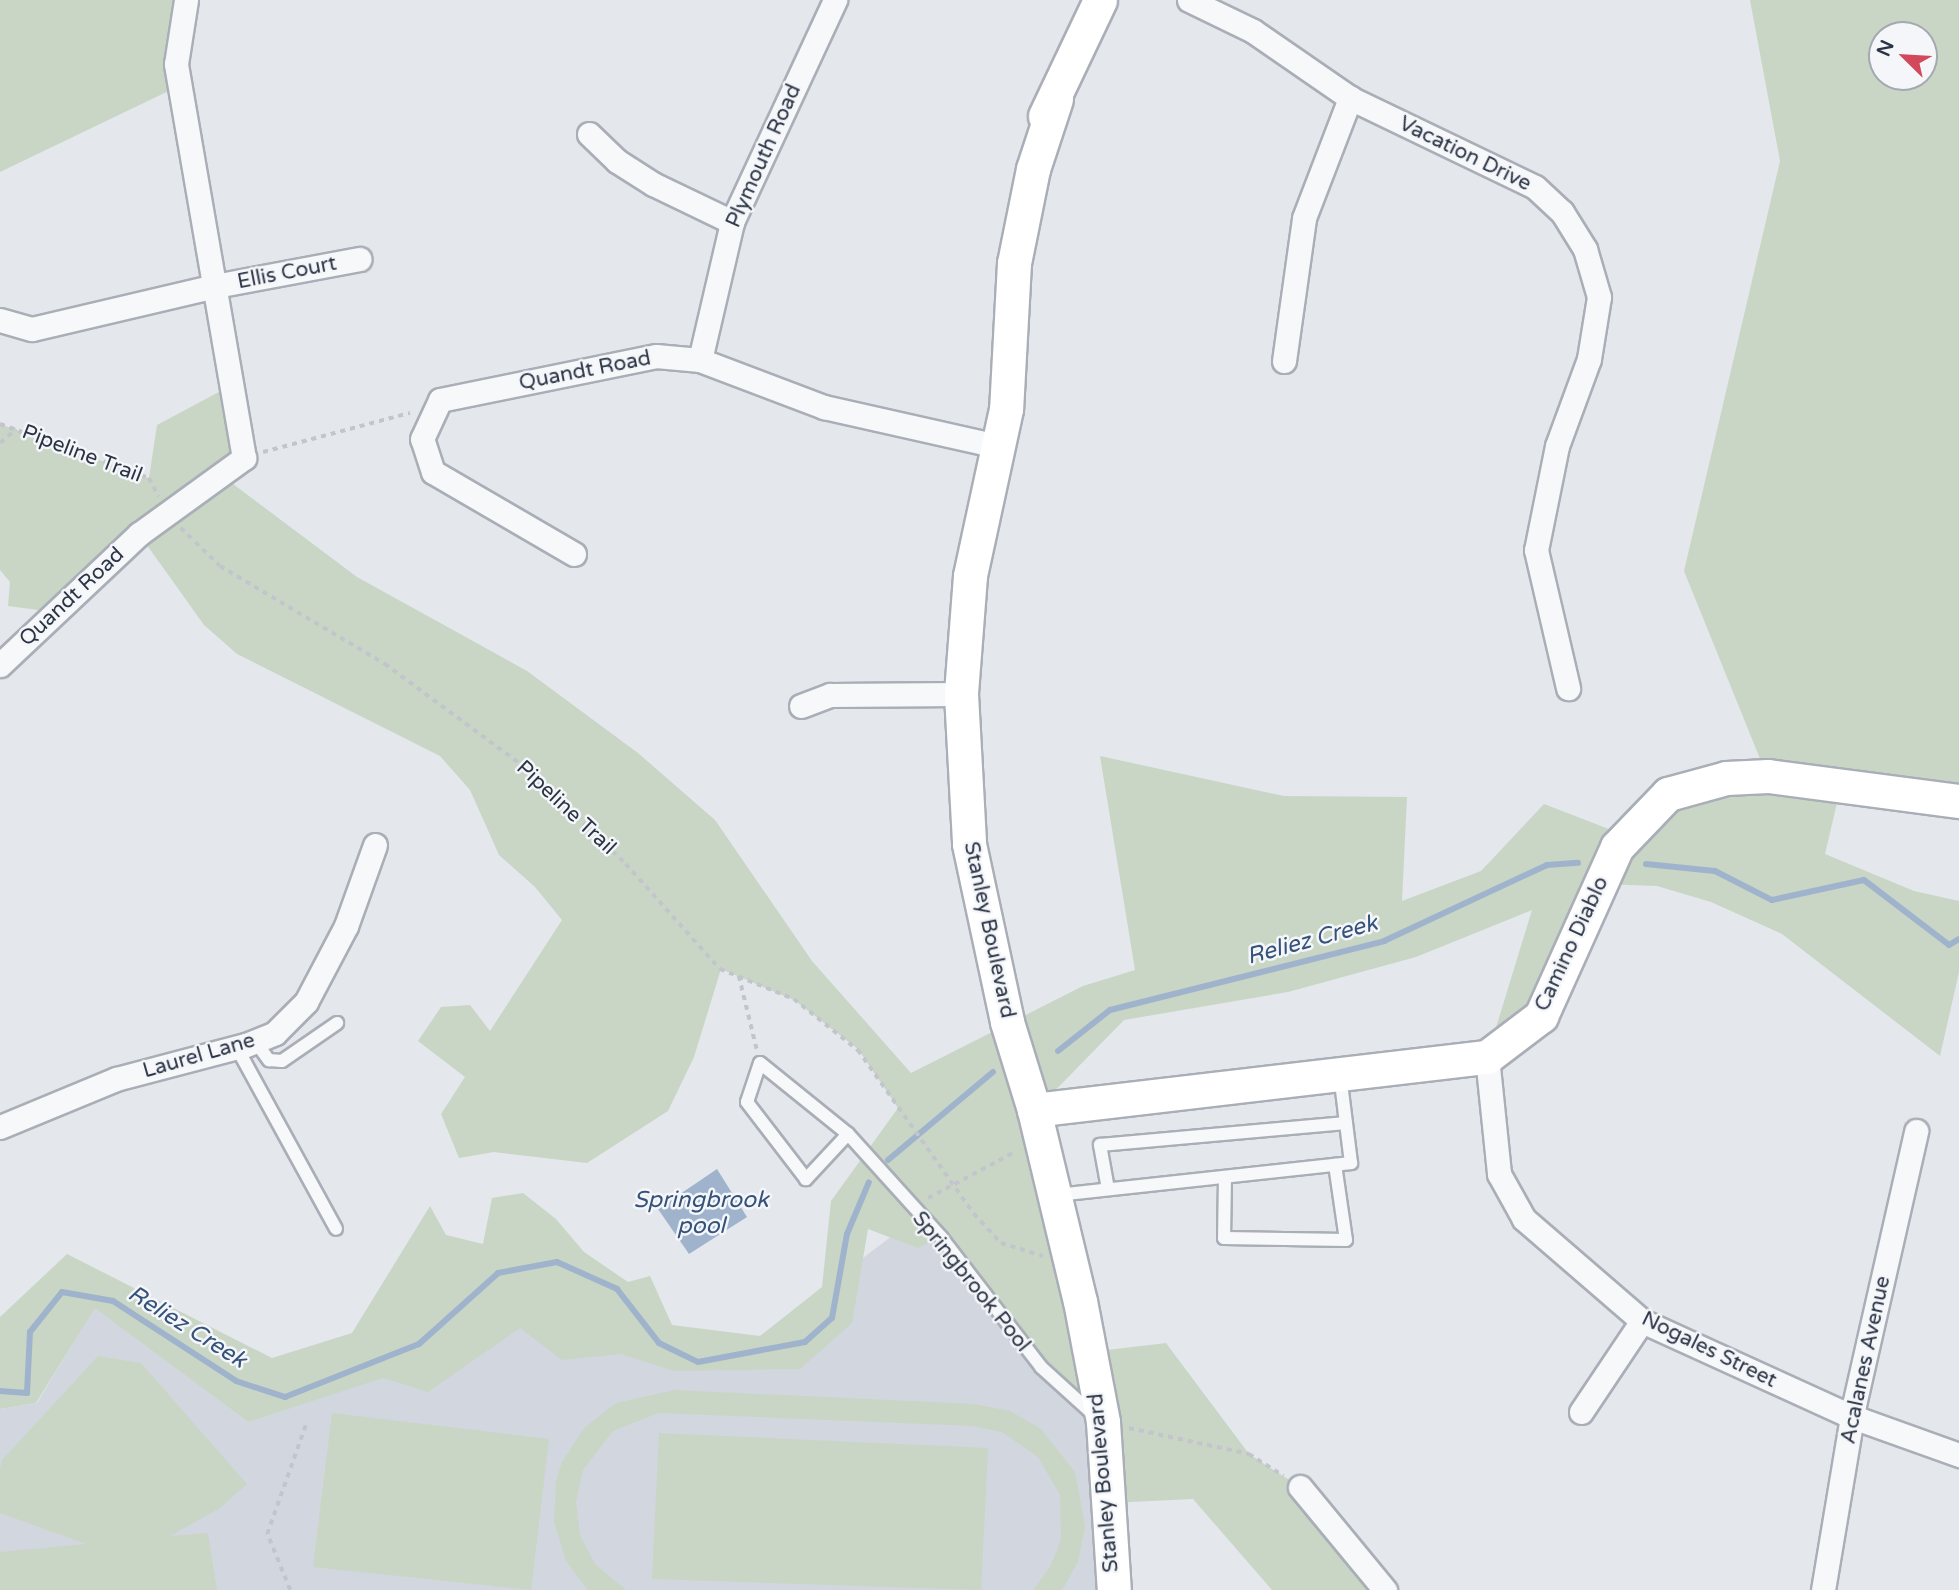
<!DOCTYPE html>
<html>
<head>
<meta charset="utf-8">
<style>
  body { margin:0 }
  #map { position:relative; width:1959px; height:1590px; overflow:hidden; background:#e4e7ec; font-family:"Varela Round",sans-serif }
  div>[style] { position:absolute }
  .built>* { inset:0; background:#d2d6de }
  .green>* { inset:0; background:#c9d6c5 }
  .water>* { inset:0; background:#9fb4cc }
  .stream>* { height:6px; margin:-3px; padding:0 3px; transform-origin:3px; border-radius:3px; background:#9fb4cc }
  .path>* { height:3.5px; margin-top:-1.75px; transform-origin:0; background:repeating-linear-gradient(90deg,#c2c5cb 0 5px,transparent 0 10px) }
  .roads { filter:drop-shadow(2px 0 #a9aeb7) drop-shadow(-2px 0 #a9aeb7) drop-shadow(0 2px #a9aeb7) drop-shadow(0 -2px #a9aeb7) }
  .lane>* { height:12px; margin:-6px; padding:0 6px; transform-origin:6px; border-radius:6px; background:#f7f8fa }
  .street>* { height:23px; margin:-11.5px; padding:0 11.5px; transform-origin:11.5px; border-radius:11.5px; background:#f7f8fa }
  .secondary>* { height:33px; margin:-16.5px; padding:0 16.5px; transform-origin:16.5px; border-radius:16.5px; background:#fff }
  span { translate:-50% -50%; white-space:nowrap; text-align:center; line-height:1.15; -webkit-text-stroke:5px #f4f6f9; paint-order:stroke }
  .street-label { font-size:21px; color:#2b3445 }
  .water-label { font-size:23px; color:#34527a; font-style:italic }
  .north { position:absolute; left:1868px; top:21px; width:70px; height:70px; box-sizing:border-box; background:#f4f6f9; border:2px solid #a4a8b1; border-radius:50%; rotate:294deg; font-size:19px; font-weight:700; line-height:28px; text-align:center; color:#2b3445 }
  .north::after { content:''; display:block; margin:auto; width:24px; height:32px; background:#d1495b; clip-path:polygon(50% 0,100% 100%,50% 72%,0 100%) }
</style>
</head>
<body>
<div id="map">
  <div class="built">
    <i style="clip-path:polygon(917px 1217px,1103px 1422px,1114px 1590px,0 1590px,0 1409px,37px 1403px,95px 1307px,248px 1422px,516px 1308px,616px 1336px,760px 1336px)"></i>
  </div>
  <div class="green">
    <i style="clip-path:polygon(0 0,186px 0,179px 86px,0 172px)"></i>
    <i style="clip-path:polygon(evenodd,1750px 0,1959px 0,1959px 801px,1841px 786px,1825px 854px,1914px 891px,1959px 901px,1959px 972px,1940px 1056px,1782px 934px,1711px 902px,1657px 886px,1600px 884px,1541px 1016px,1487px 1057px,1532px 910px,1416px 957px,1288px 992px,1124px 1020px,1037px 1109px,1090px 1352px,1166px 1343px,1249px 1454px,1300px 1487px,1385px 1590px,1272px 1590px,1193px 1499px,1109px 1503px,1102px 1422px,1041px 1367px,940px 1237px,918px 1248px,868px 1229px,852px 1323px,800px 1369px,674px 1371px,621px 1354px,562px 1360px,520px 1328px,428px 1392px,383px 1378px,248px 1422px,95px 1308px,36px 1403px,0 1409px,0 1317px,67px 1254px,272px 1358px,352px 1333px,430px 1206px,446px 1235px,483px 1244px,492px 1198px,523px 1193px,556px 1219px,584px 1252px,628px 1282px,650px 1276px,672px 1325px,760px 1336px,822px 1287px,831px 1201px,898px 1108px,858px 1049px,794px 1000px,721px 969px,694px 1057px,668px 1111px,587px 1163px,494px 1152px,459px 1158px,441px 1114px,465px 1077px,418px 1041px,441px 1007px,470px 1005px,490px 1031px,562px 920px,535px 887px,499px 855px,470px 790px,440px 756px,237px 654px,204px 625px,139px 534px,53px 612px,8px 606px,10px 582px,0 570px,0 424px,149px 478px,157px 425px,232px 385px,243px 446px,221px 475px,357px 577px,527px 671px,638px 753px,715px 820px,812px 961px,911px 1073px,1083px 986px,1135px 970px,1100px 756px,1284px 796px,1407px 797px,1402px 901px,1481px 871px,1544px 804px,1627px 836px,1668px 794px,1767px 776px,1684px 571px,1780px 161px,1750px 0,1882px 35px,1924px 35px,1924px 77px,1882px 77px,1882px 35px)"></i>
    <i style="clip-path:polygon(98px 1356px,141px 1363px,247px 1484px,220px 1508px,170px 1536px,208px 1533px,217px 1590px,0 1590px,0 1552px,86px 1544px,0 1513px,0 1468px,2px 1460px)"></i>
    <i style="clip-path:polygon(675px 1390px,974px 1404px,1010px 1411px,1041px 1429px,1075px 1472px,1085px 1526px,1078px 1562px,1062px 1590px,1033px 1590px,1050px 1567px,1061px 1540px,1060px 1495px,1038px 1457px,1002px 1432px,973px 1426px,658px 1413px,613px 1431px,583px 1470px,576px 1502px,580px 1535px,595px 1564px,626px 1590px,588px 1590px,566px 1561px,554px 1522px,556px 1481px,562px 1462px,584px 1428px,616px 1403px)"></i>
    <i style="clip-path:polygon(332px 1413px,549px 1439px,531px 1590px,313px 1567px)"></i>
    <i style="clip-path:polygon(659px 1433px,988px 1448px,981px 1590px,652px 1579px)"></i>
  </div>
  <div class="water">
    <i style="clip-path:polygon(717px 1169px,747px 1217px,689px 1254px,658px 1209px)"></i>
  </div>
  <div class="stream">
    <i style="left:1646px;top:864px;width:69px;rotate:5.8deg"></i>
    <i style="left:1715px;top:871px;width:64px;rotate:27deg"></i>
    <i style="left:1772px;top:900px;width:94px;rotate:-12.3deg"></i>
    <i style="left:1864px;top:880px;width:107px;rotate:37.4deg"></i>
    <i style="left:1949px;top:945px;width:12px;rotate:-31deg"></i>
    <i style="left:1058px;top:1051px;width:66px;rotate:-38.3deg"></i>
    <i style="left:1110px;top:1010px;width:283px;rotate:-14.1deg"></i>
    <i style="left:1384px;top:941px;width:180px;rotate:-25deg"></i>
    <i style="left:1547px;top:865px;width:31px;rotate:-4deg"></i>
    <i style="left:888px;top:1160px;width:137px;rotate:-40deg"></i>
    <i style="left:0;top:1391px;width:27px;rotate:4deg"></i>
    <i style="left:27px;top:1393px;width:61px;rotate:-87.2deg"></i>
    <i style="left:30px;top:1332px;width:51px;rotate:-51.3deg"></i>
    <i style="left:62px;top:1292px;width:52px;rotate:10deg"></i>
    <i style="left:113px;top:1301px;width:147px;rotate:33deg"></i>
    <i style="left:236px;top:1381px;width:52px;rotate:18.1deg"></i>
    <i style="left:285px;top:1397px;width:144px;rotate:-21.6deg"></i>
    <i style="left:419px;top:1344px;width:106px;rotate:-41.9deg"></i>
    <i style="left:498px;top:1273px;width:60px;rotate:-10.6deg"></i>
    <i style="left:557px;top:1262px;width:66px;rotate:24.2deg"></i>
    <i style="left:617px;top:1289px;width:68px;rotate:52.1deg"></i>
    <i style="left:659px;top:1343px;width:43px;rotate:26deg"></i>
    <i style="left:698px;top:1362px;width:109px;rotate:-10.6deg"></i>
    <i style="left:805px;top:1342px;width:36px;rotate:-42deg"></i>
    <i style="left:832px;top:1318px;width:85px;rotate:-79.9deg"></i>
    <i style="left:847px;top:1234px;width:56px;rotate:-67.1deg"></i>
  </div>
  <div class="path">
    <i style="left:0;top:424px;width:158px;rotate:19.9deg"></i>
    <i style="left:149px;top:478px;width:21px;rotate:62deg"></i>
    <i style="left:0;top:443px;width:21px;rotate:-41deg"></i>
    <i style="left:263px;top:452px;width:152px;rotate:-14.9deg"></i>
    <i style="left:181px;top:528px;width:54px;rotate:44.3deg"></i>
    <i style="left:220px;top:566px;width:192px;rotate:30.7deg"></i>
    <i style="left:385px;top:664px;width:175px;rotate:36.4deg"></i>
    <i style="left:526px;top:768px;width:139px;rotate:43.8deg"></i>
    <i style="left:626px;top:864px;width:141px;rotate:48.2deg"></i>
    <i style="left:720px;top:969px;width:80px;rotate:22.1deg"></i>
    <i style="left:794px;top:999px;width:82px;rotate:38.6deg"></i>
    <i style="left:858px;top:1050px;width:201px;rotate:54.7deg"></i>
    <i style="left:974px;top:1214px;width:40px;rotate:47deg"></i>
    <i style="left:1001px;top:1243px;width:44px;rotate:17.2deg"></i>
    <i style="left:739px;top:976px;width:76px;rotate:76.3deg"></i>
    <i style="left:928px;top:1198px;width:96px;rotate:-27.9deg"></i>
    <i style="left:1129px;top:1428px;width:123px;rotate:12.2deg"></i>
    <i style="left:1249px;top:1454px;width:41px;rotate:32.2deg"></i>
    <i style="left:290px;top:1590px;width:61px;rotate:-112.3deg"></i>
    <i style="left:267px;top:1534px;width:117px;rotate:-70.5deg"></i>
  </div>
  <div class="roads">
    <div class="lane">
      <i style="left:255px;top:1041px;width:24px;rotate:54deg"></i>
      <i style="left:269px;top:1060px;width:13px;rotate:4deg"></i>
      <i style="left:282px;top:1061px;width:67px;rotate:-34.6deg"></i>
      <i style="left:237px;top:1048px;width:206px;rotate:61.3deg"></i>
      <i style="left:848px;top:1134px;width:62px;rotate:133deg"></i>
      <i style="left:806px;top:1179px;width:97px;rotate:-127.5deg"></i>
      <i style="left:747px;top:1102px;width:41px;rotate:-71.6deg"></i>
      <i style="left:760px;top:1063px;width:113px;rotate:38.9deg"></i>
      <i style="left:848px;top:1134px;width:139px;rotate:47.9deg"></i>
      <i style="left:941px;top:1237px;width:164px;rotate:52.4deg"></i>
      <i style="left:1041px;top:1367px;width:72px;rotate:42.2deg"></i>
      <i style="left:1225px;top:1177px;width:61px;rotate:90.9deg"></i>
      <i style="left:1224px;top:1238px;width:122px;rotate:0.9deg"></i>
      <i style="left:1346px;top:1240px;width:76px;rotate:-98.3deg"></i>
      <i style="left:1108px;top:1189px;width:45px;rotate:-100.3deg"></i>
      <i style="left:1100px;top:1145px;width:247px;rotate:-5.1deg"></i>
      <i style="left:1057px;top:1195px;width:296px;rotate:-6.2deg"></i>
      <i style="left:1351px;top:1163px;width:89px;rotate:-97.1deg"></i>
    </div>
    <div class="street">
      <i style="left:1189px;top:0;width:71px;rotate:25.8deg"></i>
      <i style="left:1253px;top:31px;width:118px;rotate:34.6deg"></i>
      <i style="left:1350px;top:98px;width:205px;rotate:25.7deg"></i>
      <i style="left:1535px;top:187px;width:37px;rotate:43deg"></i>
      <i style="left:1562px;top:212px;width:44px;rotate:58.1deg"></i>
      <i style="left:1585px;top:249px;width:50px;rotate:73.7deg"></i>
      <i style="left:1599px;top:297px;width:63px;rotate:99.2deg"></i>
      <i style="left:1589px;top:359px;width:93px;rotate:110.2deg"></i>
      <i style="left:1557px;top:446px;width:106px;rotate:101.4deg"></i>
      <i style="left:1536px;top:550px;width:142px;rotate:76.9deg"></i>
      <i style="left:589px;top:134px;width:39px;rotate:44deg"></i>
      <i style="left:617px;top:161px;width:43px;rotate:32.6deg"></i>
      <i style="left:653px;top:184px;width:88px;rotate:25.7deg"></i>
      <i style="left:0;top:320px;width:33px;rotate:16deg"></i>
      <i style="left:32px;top:329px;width:188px;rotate:-13.2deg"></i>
      <i style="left:215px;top:286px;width:147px;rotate:-10.6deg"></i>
      <i style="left:700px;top:360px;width:142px;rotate:-76.9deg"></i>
      <i style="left:732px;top:222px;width:245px;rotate:-65.1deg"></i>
      <i style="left:1284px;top:361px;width:144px;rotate:-82deg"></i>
      <i style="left:1304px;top:218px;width:129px;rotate:-69deg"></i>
      <i style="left:574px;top:554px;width:163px;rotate:-149.8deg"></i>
      <i style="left:433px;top:472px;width:35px;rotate:-108deg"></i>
      <i style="left:422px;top:439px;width:43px;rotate:-65.2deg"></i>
      <i style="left:440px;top:400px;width:220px;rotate:-11.5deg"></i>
      <i style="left:656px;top:356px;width:44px;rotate:5.2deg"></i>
      <i style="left:700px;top:360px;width:133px;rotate:20.8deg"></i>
      <i style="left:824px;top:407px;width:181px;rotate:12.7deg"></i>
      <i style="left:0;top:665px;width:191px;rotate:-43.3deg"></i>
      <i style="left:139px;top:534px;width:130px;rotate:-35.9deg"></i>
      <i style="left:244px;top:458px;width:400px;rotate:-99.8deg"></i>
      <i style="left:176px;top:64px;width:65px;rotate:-81.1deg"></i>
      <i style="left:801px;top:706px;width:31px;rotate:-21deg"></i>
      <i style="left:830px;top:695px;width:131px;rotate:-0.4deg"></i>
      <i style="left:1487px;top:1057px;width:118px;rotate:84.1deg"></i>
      <i style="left:1499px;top:1174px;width:51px;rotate:60.9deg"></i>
      <i style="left:1524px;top:1219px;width:156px;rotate:40.8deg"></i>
      <i style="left:1642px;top:1321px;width:232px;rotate:24.5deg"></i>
      <i style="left:1853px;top:1417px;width:113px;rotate:19.7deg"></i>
      <i style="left:0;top:1127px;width:126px;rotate:-22.5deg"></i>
      <i style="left:116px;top:1079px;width:134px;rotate:-14.7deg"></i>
      <i style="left:246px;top:1045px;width:31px;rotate:-22deg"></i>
      <i style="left:275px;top:1033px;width:44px;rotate:-45deg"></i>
      <i style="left:306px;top:1002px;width:86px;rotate:-62.2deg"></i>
      <i style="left:346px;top:926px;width:86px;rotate:-70.3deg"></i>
      <i style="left:1581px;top:1412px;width:110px;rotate:-56.2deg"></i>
      <i style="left:1300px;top:1487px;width:134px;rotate:50.5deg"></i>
      <i style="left:1823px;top:1590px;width:188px;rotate:-80.5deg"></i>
      <i style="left:1854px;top:1405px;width:281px;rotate:-77.2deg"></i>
    </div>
    <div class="secondary">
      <i style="left:1056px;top:99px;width:74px;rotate:108.2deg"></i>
      <i style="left:1033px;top:169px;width:96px;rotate:101.4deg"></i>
      <i style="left:1014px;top:263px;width:146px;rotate:93.1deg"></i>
      <i style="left:1006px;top:409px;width:171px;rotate:102.2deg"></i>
      <i style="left:970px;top:576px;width:118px;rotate:94.4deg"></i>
      <i style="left:961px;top:694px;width:150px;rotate:86.9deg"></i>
      <i style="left:969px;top:844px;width:182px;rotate:77.9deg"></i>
      <i style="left:1007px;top:1022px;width:92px;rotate:72.9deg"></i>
      <i style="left:1034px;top:1110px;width:196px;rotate:76.5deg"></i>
      <i style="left:1080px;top:1301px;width:123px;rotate:79.2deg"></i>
      <i style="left:1103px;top:1422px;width:168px;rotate:86.3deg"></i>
      <i style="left:1045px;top:116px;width:128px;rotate:-64.6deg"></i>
      <i style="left:1034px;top:1110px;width:456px;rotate:-6.7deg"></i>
      <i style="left:1487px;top:1057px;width:68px;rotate:-37.2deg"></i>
      <i style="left:1541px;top:1016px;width:185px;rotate:-65.8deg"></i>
      <i style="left:1617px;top:847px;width:74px;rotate:-46.1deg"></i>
      <i style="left:1668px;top:794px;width:60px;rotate:-15.4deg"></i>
      <i style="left:1726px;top:778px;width:42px;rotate:-2.7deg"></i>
      <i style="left:1768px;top:776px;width:193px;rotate:7.5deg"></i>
    </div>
  </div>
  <div class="street-label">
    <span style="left:1465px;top:154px;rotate:26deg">Vacation Drive</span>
    <span style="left:764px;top:156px;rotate:-66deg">Plymouth Road</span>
    <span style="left:287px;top:273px;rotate:-11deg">Ellis Court</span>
    <span style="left:585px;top:371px;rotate:-11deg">Quandt Road</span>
    <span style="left:82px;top:454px;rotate:21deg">Pipeline Trail</span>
    <span style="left:72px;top:597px;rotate:-43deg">Quandt Road</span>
    <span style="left:566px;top:808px;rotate:43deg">Pipeline Trail</span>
    <span style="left:989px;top:930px;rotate:78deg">Stanley Boulevard</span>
    <span style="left:1572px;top:944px;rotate:-65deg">Camino Diablo</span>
    <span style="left:199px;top:1056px;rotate:-16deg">Laurel Lane</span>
    <span style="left:971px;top:1282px;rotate:51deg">Springbrook Pool</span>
    <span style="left:1709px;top:1350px;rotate:26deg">Nogales Street</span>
    <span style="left:1866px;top:1360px;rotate:-78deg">Acalanes Avenue</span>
    <span style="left:1104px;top:1483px;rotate:-95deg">Stanley Boulevard</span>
  </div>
  <div class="water-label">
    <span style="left:1312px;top:940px;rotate:-15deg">Reliez Creek</span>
    <span style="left:701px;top:1213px">Springbrook<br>pool</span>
    <span style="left:187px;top:1327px;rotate:32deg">Reliez Creek</span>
  </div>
  <div class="north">N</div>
</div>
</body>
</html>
